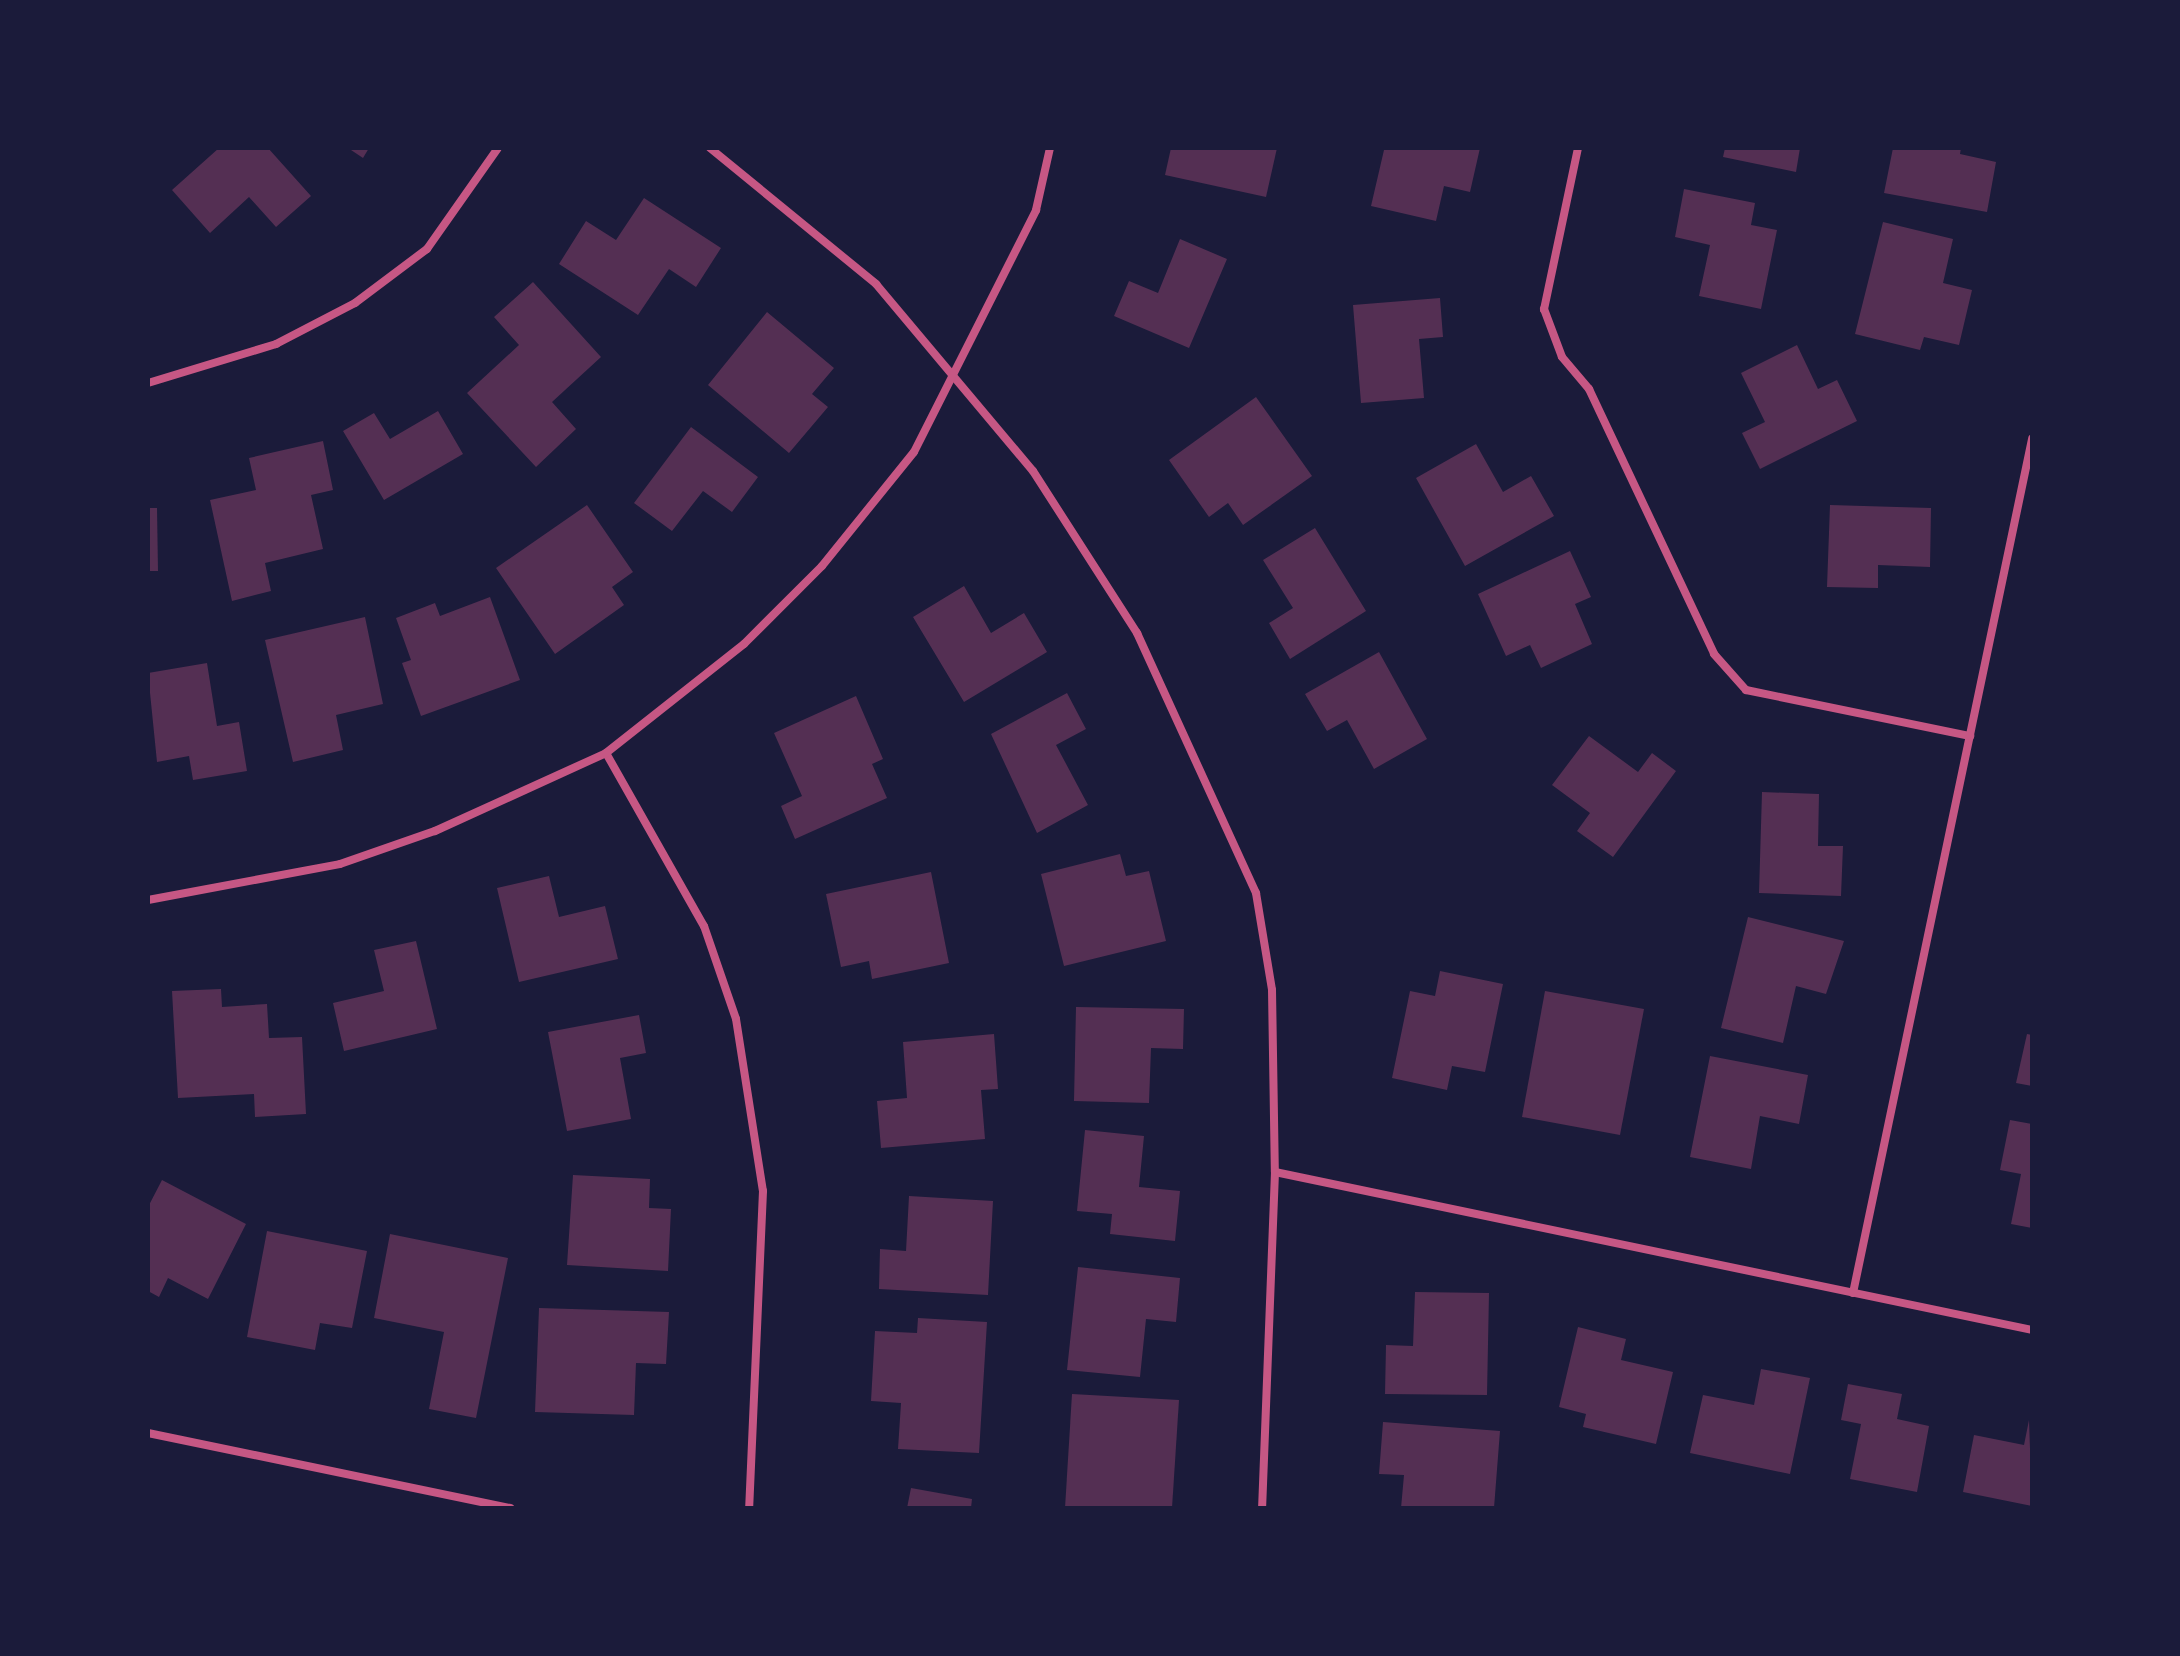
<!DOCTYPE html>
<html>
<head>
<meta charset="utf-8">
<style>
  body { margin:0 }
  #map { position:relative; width:2180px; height:1656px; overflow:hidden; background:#1b1b3a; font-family:Rubik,sans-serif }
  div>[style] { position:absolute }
  .building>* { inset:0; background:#542f53 }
  .minor>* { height:8px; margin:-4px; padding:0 4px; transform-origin:4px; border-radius:4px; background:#c65784 }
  span { translate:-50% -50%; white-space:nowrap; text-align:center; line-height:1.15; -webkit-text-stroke:7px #1b1b3a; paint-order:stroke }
  .frame { position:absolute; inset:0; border:150px solid #1b1b3a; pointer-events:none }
</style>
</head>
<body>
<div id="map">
  <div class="building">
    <i style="clip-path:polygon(219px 148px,268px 148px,311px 196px,276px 227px,249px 197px,210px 233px,172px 190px)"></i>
    <i style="clip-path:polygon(348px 148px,369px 148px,363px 158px)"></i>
    <i style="clip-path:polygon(1171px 148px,1277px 148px,1266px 197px,1165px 175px)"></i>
    <i style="clip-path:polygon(1379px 148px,1480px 148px,1470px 192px,1444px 186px,1436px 221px,1371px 206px,1384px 150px)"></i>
    <i style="clip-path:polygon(1725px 148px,1800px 148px,1796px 172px,1723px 157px)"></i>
    <i style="clip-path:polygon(1893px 148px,1961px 148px,1960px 154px,1996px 162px,1987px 212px,1884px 193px)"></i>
    <i style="clip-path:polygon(1684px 189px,1755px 203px,1751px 225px,1777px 230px,1761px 309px,1699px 296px,1710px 245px,1675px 237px)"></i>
    <i style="clip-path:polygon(644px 198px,721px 248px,696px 287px,669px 269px,638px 315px,559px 264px,586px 221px,616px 240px)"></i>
    <i style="clip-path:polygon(1883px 222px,1953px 239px,1943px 283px,1972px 290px,1959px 345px,1924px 337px,1920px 350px,1855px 334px)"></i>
    <i style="clip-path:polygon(1180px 239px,1227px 259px,1189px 348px,1114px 316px,1129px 281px,1158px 293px)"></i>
    <i style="clip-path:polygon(533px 282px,601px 357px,552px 402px,576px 429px,536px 467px,467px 393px,519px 345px,494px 317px)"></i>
    <i style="clip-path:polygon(1440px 298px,1443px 337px,1419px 339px,1424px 398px,1361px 403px,1353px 305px)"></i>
    <i style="clip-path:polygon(767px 312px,834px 368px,812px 394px,828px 407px,789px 453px,708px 385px)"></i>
    <i style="clip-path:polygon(1797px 345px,1818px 389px,1837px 380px,1857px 421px,1760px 469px,1742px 433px,1765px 422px,1741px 373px)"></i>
    <i style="clip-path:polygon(1256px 397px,1312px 476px,1243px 525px,1228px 503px,1209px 517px,1169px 460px)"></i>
    <i style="clip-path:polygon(438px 411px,463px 454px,384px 500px,343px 431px,374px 413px,390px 439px)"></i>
    <i style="clip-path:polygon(691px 427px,758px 477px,732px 512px,703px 491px,672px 531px,634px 503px)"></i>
    <i style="clip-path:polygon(323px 441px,333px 490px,311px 495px,323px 549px,265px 563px,271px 591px,232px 601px,210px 500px,256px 490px,249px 458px)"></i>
    <i style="clip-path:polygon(1476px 444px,1503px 492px,1531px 476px,1554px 516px,1465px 566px,1416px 478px)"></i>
    <i style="clip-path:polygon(587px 505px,633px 572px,612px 587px,624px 605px,555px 654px,496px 568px)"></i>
    <i style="clip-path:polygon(1830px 505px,1931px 508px,1930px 567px,1878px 565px,1878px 588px,1827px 587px)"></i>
    <i style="clip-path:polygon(148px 508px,157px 508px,158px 571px,148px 571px)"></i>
    <i style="clip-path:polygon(1315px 528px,1366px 611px,1290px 659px,1269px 623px,1293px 608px,1263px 560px)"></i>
    <i style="clip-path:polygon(1570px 551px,1591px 597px,1575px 604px,1592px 644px,1541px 668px,1530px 645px,1506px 656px,1478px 594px)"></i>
    <i style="clip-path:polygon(964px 586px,991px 633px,1024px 613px,1047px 652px,964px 702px,913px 617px)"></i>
    <i style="clip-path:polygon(490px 597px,520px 680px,421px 716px,402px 663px,411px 660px,396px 618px,435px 603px,440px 616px)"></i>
    <i style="clip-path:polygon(365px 617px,383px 704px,336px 715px,343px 750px,293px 762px,265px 640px)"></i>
    <i style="clip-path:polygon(1379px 652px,1427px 739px,1374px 769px,1347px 720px,1327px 731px,1305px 694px)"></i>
    <i style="clip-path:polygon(207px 663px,217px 726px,239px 722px,247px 771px,193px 780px,189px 756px,157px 762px,148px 673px)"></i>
    <i style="clip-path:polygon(1067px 693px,1086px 729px,1056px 745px,1088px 805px,1037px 833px,991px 734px)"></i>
    <i style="clip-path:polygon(856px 696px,883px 759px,872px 764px,887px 798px,795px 839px,781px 806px,802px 796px,774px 733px)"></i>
    <i style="clip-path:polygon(1589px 736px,1638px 772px,1652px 753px,1676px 771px,1613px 857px,1577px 831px,1590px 813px,1552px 785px)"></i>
    <i style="clip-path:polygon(1762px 792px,1819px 794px,1818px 846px,1843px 846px,1841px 896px,1759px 893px)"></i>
    <i style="clip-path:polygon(1120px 854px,1126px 876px,1149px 871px,1166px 941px,1064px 966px,1041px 874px)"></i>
    <i style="clip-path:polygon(931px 872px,949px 963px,872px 979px,869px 961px,841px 967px,826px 894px)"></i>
    <i style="clip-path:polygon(549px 876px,559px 917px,605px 906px,618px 959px,519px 982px,497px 888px)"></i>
    <i style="clip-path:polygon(1748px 917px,1844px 941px,1826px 994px,1796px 986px,1783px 1043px,1721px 1028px)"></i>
    <i style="clip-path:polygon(416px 941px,437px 1029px,344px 1051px,333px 1003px,384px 991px,374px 950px)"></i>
    <i style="clip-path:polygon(1440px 971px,1503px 984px,1485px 1072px,1452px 1066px,1447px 1090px,1392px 1078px,1410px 991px,1435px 996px)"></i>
    <i style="clip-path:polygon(221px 989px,222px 1007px,267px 1004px,269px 1038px,302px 1037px,306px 1114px,255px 1117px,254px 1094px,178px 1098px,172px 991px)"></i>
    <i style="clip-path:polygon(1545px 991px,1644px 1009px,1620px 1135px,1522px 1117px)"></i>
    <i style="clip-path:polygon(1076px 1007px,1184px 1009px,1183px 1049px,1151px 1048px,1149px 1103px,1074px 1101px)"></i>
    <i style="clip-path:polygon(639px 1015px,646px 1053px,620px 1058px,631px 1119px,567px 1131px,548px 1032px)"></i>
    <i style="clip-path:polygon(994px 1034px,998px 1089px,981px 1090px,985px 1139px,881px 1148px,877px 1101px,907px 1098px,903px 1042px)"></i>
    <i style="clip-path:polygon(2027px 1034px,2032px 1035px,2032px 1086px,2016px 1083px)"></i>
    <i style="clip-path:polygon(1710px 1056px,1808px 1075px,1799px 1124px,1760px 1116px,1751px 1169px,1690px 1157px)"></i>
    <i style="clip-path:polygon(2010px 1120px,2032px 1124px,2032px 1228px,2011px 1224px,2021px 1174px,2000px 1170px)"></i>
    <i style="clip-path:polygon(1085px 1130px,1144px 1136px,1139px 1187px,1180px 1191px,1175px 1241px,1110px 1234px,1112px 1214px,1077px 1211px)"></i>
    <i style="clip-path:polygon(573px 1175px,650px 1179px,649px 1208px,671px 1209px,668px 1271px,567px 1265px)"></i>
    <i style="clip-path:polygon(162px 1180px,246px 1224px,208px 1299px,168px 1278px,159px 1297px,148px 1291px,148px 1207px)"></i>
    <i style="clip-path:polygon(909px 1196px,993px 1201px,988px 1295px,879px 1289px,880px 1249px,906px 1251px)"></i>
    <i style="clip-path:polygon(267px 1231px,367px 1251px,352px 1328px,320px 1323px,315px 1350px,247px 1337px)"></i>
    <i style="clip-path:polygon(390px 1234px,508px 1258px,476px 1418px,429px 1409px,444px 1332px,374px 1318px)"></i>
    <i style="clip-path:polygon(1078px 1267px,1180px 1278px,1176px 1322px,1146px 1319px,1140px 1377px,1067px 1370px)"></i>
    <i style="clip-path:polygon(1415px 1292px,1489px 1293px,1487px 1395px,1385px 1394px,1386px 1345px,1413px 1346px)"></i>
    <i style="clip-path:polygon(539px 1308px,669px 1312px,666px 1364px,636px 1363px,634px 1415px,535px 1412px)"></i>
    <i style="clip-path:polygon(918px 1318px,987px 1322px,979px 1453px,898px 1449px,901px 1403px,871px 1401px,875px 1331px,917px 1333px)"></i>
    <i style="clip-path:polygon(1578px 1327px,1626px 1339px,1621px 1360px,1673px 1372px,1656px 1444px,1583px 1427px,1586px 1414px,1559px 1407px)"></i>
    <i style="clip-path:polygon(1761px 1369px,1810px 1378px,1790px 1474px,1690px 1453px,1703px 1395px,1754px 1405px)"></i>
    <i style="clip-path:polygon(1848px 1384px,1902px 1394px,1897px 1419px,1929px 1426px,1917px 1492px,1850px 1479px,1861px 1424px,1841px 1420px)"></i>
    <i style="clip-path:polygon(1072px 1394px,1179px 1400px,1172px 1508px,1065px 1508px)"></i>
    <i style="clip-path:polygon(2029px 1420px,2032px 1506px,1963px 1492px,1974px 1435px,2024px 1445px)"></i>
    <i style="clip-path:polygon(1383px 1422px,1500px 1431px,1494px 1508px,1401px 1508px,1404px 1475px,1379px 1474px)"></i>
    <i style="clip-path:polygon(911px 1488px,972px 1499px,971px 1508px,907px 1508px)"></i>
  </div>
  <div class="minor">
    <i style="left:710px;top:148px;width:215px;rotate:39.3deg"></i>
    <i style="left:876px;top:284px;width:244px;rotate:50deg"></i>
    <i style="left:1033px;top:471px;width:193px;rotate:57.3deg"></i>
    <i style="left:1137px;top:633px;width:286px;rotate:65.4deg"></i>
    <i style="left:1256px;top:893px;width:98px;rotate:80.6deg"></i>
    <i style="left:1272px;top:990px;width:182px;rotate:89.1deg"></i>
    <i style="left:1275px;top:1172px;width:336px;rotate:92.2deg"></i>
    <i style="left:1578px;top:148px;width:165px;rotate:101.9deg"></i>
    <i style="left:1544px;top:309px;width:51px;rotate:69.4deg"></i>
    <i style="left:1562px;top:357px;width:42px;rotate:49.8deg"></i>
    <i style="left:1589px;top:389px;width:293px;rotate:64.7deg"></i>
    <i style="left:1714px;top:654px;width:48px;rotate:48.4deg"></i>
    <i style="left:1746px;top:690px;width:229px;rotate:11.6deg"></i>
    <i style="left:148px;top:383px;width:134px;rotate:-16.9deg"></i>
    <i style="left:276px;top:344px;width:89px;rotate:-27.4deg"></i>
    <i style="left:355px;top:303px;width:90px;rotate:-36.9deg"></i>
    <i style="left:427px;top:249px;width:123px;rotate:-54.9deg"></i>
    <i style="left:606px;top:753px;width:199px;rotate:60.5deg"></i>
    <i style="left:704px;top:926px;width:98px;rotate:71deg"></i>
    <i style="left:736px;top:1019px;width:174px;rotate:81.1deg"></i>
    <i style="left:763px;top:1191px;width:317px;rotate:92.5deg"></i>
    <i style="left:148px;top:900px;width:195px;rotate:-10.6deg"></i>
    <i style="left:340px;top:864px;width:101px;rotate:-19.2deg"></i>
    <i style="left:435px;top:831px;width:188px;rotate:-24.5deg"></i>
    <i style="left:606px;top:753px;width:176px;rotate:-38.3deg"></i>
    <i style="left:744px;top:644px;width:110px;rotate:-45deg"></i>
    <i style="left:822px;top:566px;width:146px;rotate:-51.1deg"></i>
    <i style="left:914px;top:452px;width:271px;rotate:-63.2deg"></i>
    <i style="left:1036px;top:210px;width:64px;rotate:-77.3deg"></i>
    <i style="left:1275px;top:1172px;width:773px;rotate:11.79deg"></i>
    <i style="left:1853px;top:1293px;width:873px;rotate:-78.16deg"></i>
    <i style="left:148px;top:1433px;width:370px;rotate:11.7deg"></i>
  </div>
  <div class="frame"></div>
</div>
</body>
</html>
